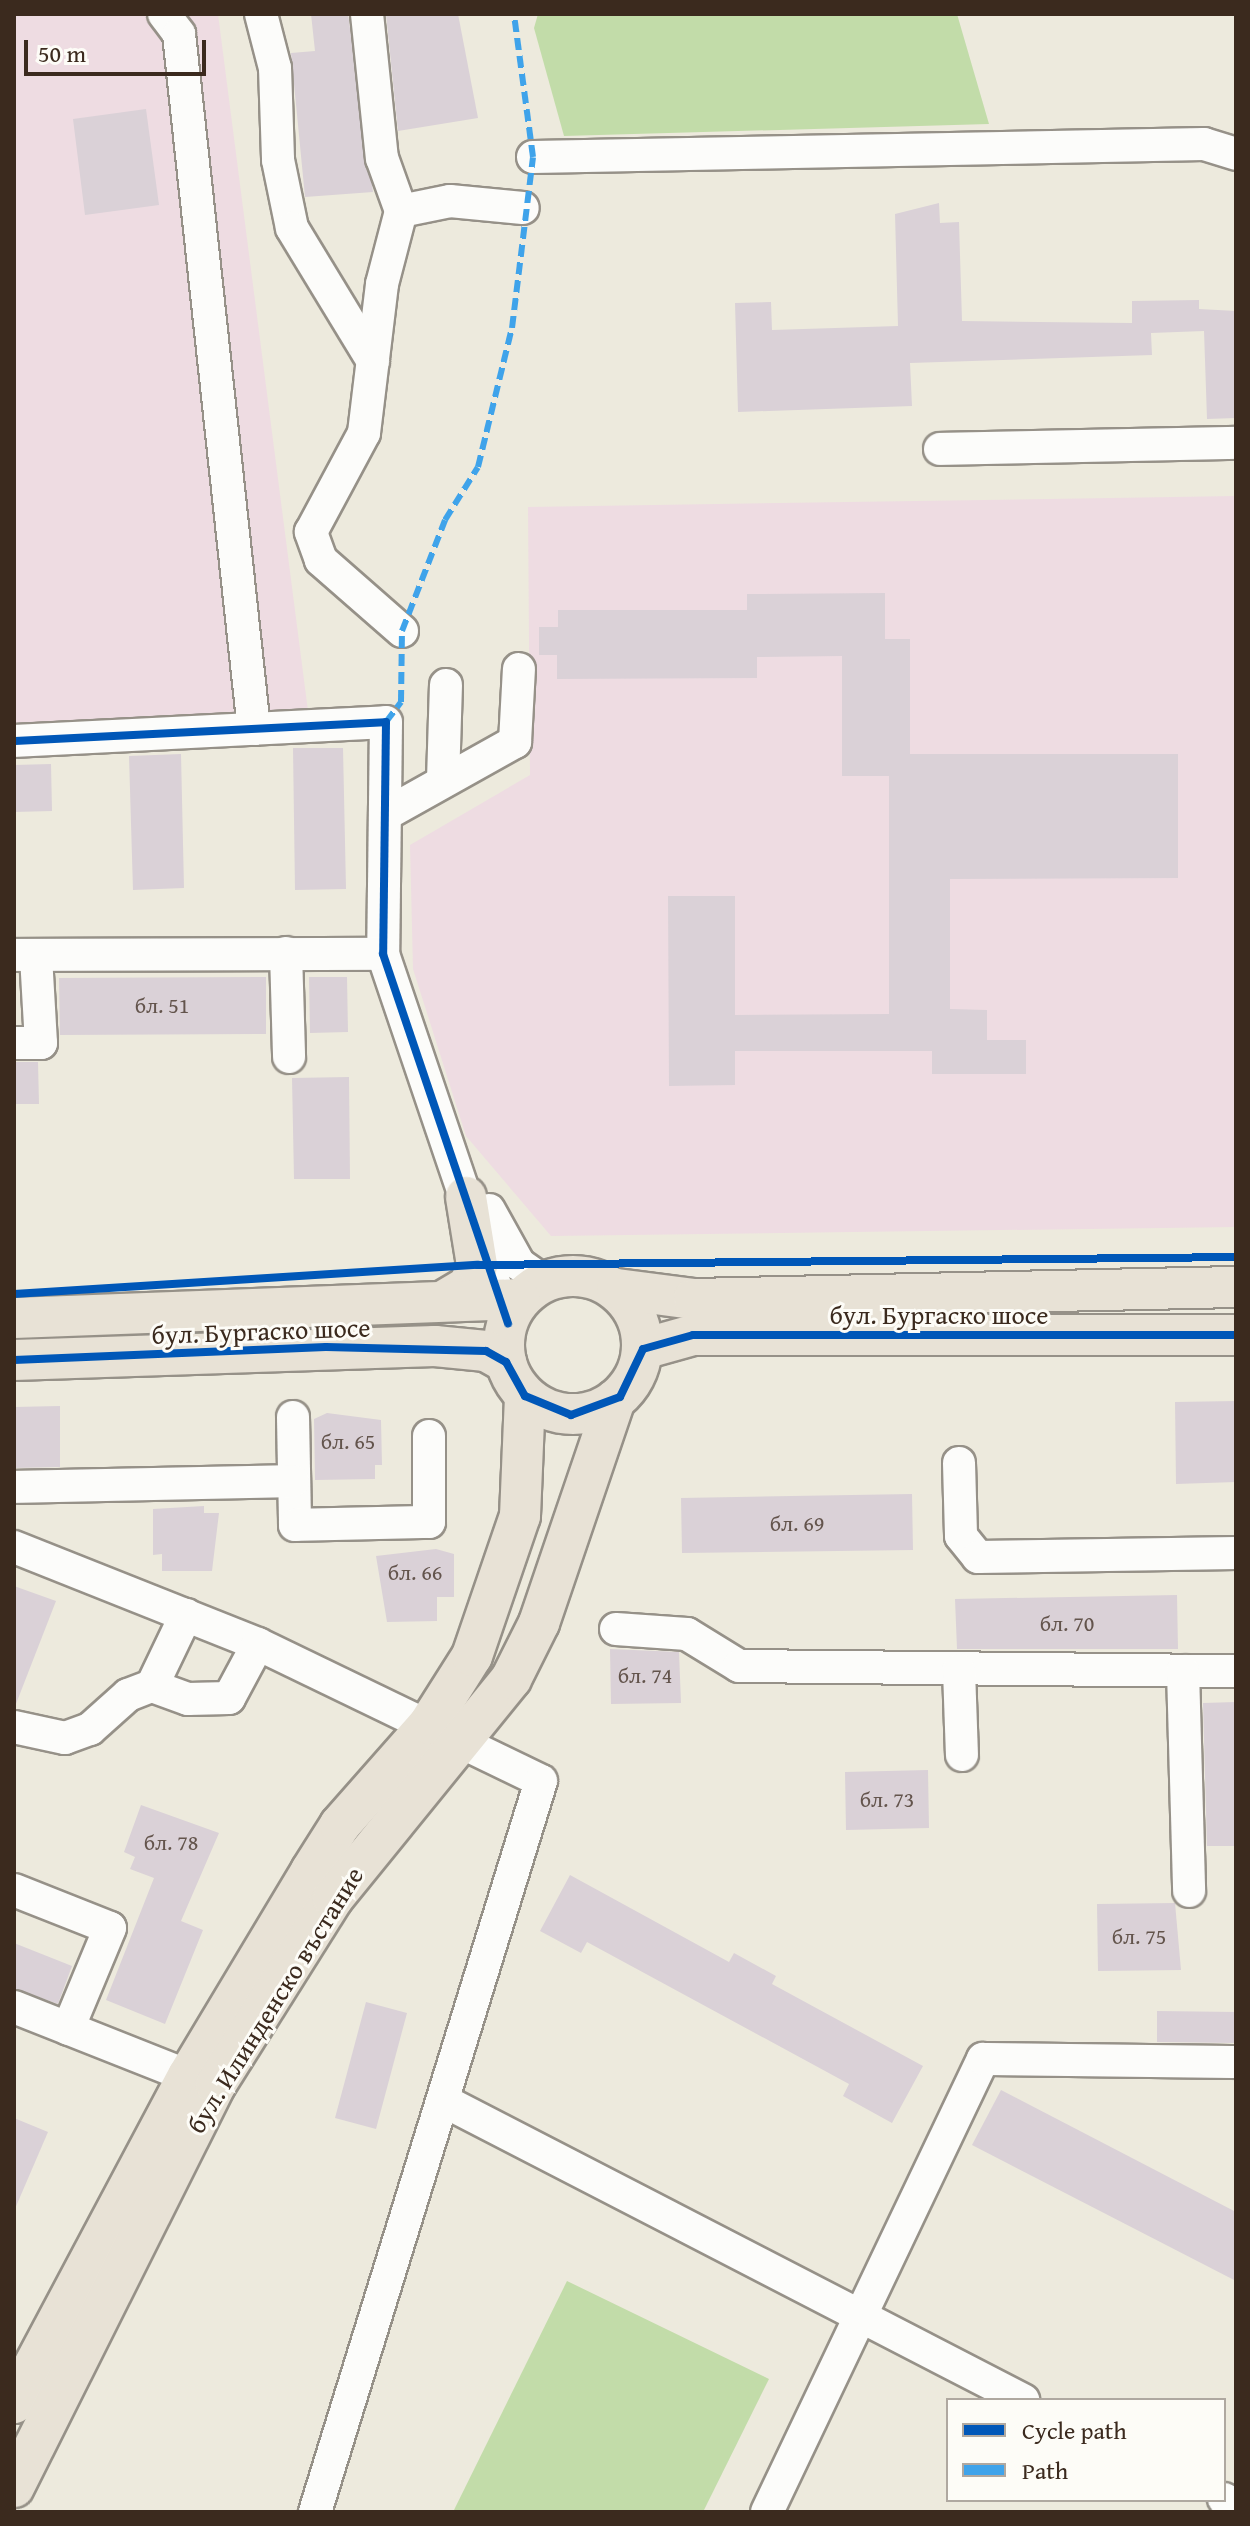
<!DOCTYPE html>
<html>
<head>
<meta charset="utf-8">
<style>
  body { margin:0 }
  #map { position:relative; width:1250px; height:2526px; overflow:hidden; background:#edeadd; font-family:"Gentium Book Plus",serif }
  div>[style] { position:absolute }
  .built>* { inset:0; background:#eedce2 }
  .green>* { inset:0; background:#c2dca9 }
  .building>* { inset:0; background:#dad1d7 }
  .roads { filter:drop-shadow(2px 0 #969188) drop-shadow(-2px 0 #969188) drop-shadow(0 2px #969188) drop-shadow(0 -2px #969188) }
  .minor>* { height:32px; margin:-16px; padding:0 16px; transform-origin:16px; border-radius:16px; background:#fcfcfa }
  .major>* { height:40px; margin:-20px; padding:0 20px; transform-origin:20px; border-radius:20px; background:#e8e2d6 }
  .major>.ring { margin:-20px; padding:0; box-sizing:content-box; background:none; border:40px solid #e8e2d6; border-radius:50% }
  .quiet>* { height:6px; margin-top:-3px; transform-origin:0; background:repeating-linear-gradient(90deg,#3fa3ea 0 12px,transparent 0 18px) }
  .cycleway>* { height:8px; margin:-4px; padding:0 4px; transform-origin:4px; border-radius:4px; background:#0057b8 }
  span { translate:-50% -50%; white-space:nowrap; text-align:center; line-height:1.15; -webkit-text-stroke:6px #fdfcf7; paint-order:stroke }
  .number-label { font-size:22px; color:#63544c }
  .number-label span { -webkit-text-stroke-width:0 }
  .street-label { font-size:26px; color:#3b2a1e }
  .frame { position:absolute; inset:0; border:16px solid #3b2a1e; pointer-events:none }
  .legend { position:absolute; left:946px; top:2398px; width:280px; height:104px; box-sizing:border-box; background:#fdfcf7; border:2px solid #afa8a0; margin:0; padding:10px 14px; list-style:none; font-size:24px; color:#3b2a1e }
  .legend li { display:flex; align-items:center; gap:16px; height:40px }
  .legend b { width:40px; border:2px solid #afa8a0 }
  .scale { position:absolute; left:24px; top:40px; width:182px; height:36px; box-sizing:border-box; border:4px solid #3b2a1e; border-top:0; padding-left:10px; font-size:24px; line-height:28px; white-space:nowrap; color:#3b2a1e; -webkit-text-stroke:6px #fdfcf7; paint-order:stroke }
</style>
</head>
<body>
<div id="map">
  <div class="built">
    <i style="clip-path:polygon(14px 14px,218px 14px,308px 711px,14px 731px)"></i>
    <i style="clip-path:polygon(1236px 496px,1236px 1227px,551px 1236px,466px 1136px,413px 969px,410px 845px,530px 775px,528px 507px)"></i>
  </div>
  <div class="green">
    <i style="clip-path:polygon(538px 14px,957px 14px,989px 124px,564px 136px,534px 28px)"></i>
    <i style="clip-path:polygon(567px 2281px,769px 2379px,703px 2512px,453px 2512px)"></i>
  </div>
  <div class="building">
    <i style="clip-path:polygon(311px 14px,348px 14px,373px 192px,305px 197px,291px 53px,315px 51px)"></i>
    <i style="clip-path:polygon(386px 14px,458px 14px,478px 118px,398px 131px)"></i>
    <i style="clip-path:polygon(146px 109px,159px 205px,85px 215px,73px 119px)"></i>
    <i style="clip-path:polygon(939px 203px,940px 223px,959px 222px,962px 321px,1132px 323px,1132px 301px,1199px 300px,1199px 309px,1236px 311px,1236px 418px,1207px 419px,1204px 331px,1151px 333px,1152px 355px,910px 363px,912px 406px,738px 412px,735px 303px,771px 302px,772px 330px,898px 326px,895px 214px)"></i>
    <i style="clip-path:polygon(885px 593px,885px 639px,910px 639px,910px 754px,1178px 754px,1178px 878px,950px 879px,950px 1009px,987px 1010px,987px 1040px,1026px 1040px,1026px 1074px,932px 1074px,932px 1051px,735px 1051px,735px 1085px,669px 1086px,668px 896px,735px 896px,735px 1015px,889px 1014px,889px 776px,842px 776px,842px 656px,757px 657px,757px 678px,557px 679px,557px 655px,539px 655px,539px 627px,558px 627px,558px 610px,747px 610px,747px 594px)"></i>
    <i style="clip-path:polygon(293px 748px,343px 748px,346px 889px,295px 890px)"></i>
    <i style="clip-path:polygon(181px 754px,184px 888px,133px 890px,129px 756px)"></i>
    <i style="clip-path:polygon(51px 764px,52px 811px,14px 812px,14px 765px)"></i>
    <i style="clip-path:polygon(266px 977px,266px 1034px,60px 1035px,59px 978px)"></i>
    <i style="clip-path:polygon(309px 977px,347px 977px,348px 1032px,310px 1033px)"></i>
    <i style="clip-path:polygon(14px 1062px,38px 1062px,39px 1104px,14px 1104px)"></i>
    <i style="clip-path:polygon(349px 1077px,350px 1179px,294px 1179px,292px 1078px)"></i>
    <i style="clip-path:polygon(1236px 1401px,1236px 1482px,1176px 1484px,1175px 1402px)"></i>
    <i style="clip-path:polygon(60px 1406px,60px 1467px,14px 1468px,14px 1407px)"></i>
    <i style="clip-path:polygon(327px 1413px,381px 1420px,382px 1465px,375px 1465px,375px 1479px,315px 1480px,314px 1419px)"></i>
    <i style="clip-path:polygon(912px 1494px,913px 1550px,682px 1553px,681px 1498px)"></i>
    <i style="clip-path:polygon(204px 1506px,204px 1513px,219px 1513px,212px 1571px,162px 1571px,162px 1554px,153px 1555px,153px 1509px)"></i>
    <i style="clip-path:polygon(436px 1549px,454px 1554px,454px 1597px,437px 1597px,437px 1621px,387px 1622px,376px 1556px)"></i>
    <i style="clip-path:polygon(14px 1586px,56px 1601px,14px 1709px)"></i>
    <i style="clip-path:polygon(1177px 1595px,1178px 1649px,957px 1649px,955px 1599px)"></i>
    <i style="clip-path:polygon(610px 1649px,679px 1652px,681px 1703px,611px 1704px)"></i>
    <i style="clip-path:polygon(1236px 1702px,1236px 1846px,1207px 1846px,1203px 1703px)"></i>
    <i style="clip-path:polygon(928px 1770px,929px 1828px,846px 1830px,845px 1772px)"></i>
    <i style="clip-path:polygon(141px 1805px,219px 1833px,181px 1921px,203px 1930px,165px 2024px,106px 2000px,154px 1878px,130px 1869px,135px 1857px,124px 1852px)"></i>
    <i style="clip-path:polygon(570px 1875px,729px 1962px,734px 1953px,776px 1976px,772px 1984px,923px 2066px,892px 2123px,843px 2096px,849px 2084px,587px 1942px,581px 1953px,540px 1931px)"></i>
    <i style="clip-path:polygon(1175px 1903px,1181px 1970px,1098px 1971px,1097px 1904px)"></i>
    <i style="clip-path:polygon(14px 1943px,72px 1966px,58px 2004px,14px 1988px)"></i>
    <i style="clip-path:polygon(366px 2002px,407px 2013px,376px 2129px,335px 2118px)"></i>
    <i style="clip-path:polygon(1157px 2011px,1236px 2012px,1236px 2043px,1157px 2042px)"></i>
    <i style="clip-path:polygon(1001px 2090px,1236px 2212px,1236px 2281px,972px 2145px)"></i>
    <i style="clip-path:polygon(14px 2118px,48px 2132px,14px 2211px)"></i>
  </div>
  <div class="roads">
    <div class="minor">
      <i style="left:164px;top:14px;width:25px;rotate:53deg"></i>
      <i style="left:179px;top:34px;width:699px;rotate:83.84deg"></i>
      <i style="left:261px;top:14px;width:56px;rotate:75.5deg"></i>
      <i style="left:275px;top:68px;width:92px;rotate:88.1deg"></i>
      <i style="left:278px;top:160px;width:69px;rotate:78.4deg"></i>
      <i style="left:292px;top:228px;width:156px;rotate:58.7deg"></i>
      <i style="left:367px;top:14px;width:145px;rotate:84.1deg"></i>
      <i style="left:382px;top:158px;width:56px;rotate:70.3deg"></i>
      <i style="left:533px;top:157px;width:671px;rotate:-1.11deg"></i>
      <i style="left:1204px;top:144px;width:34px;rotate:17deg"></i>
      <i style="left:940px;top:449px;width:296px;rotate:-1.2deg"></i>
      <i style="left:402px;top:631px;width:108px;rotate:-138.8deg"></i>
      <i style="left:321px;top:560px;width:30px;rotate:-110deg"></i>
      <i style="left:311px;top:532px;width:112px;rotate:-61.8deg"></i>
      <i style="left:364px;top:433px;width:150px;rotate:-83.1deg"></i>
      <i style="left:382px;top:284px;width:75px;rotate:-75.4deg"></i>
      <i style="left:401px;top:211px;width:50px;rotate:-11.5deg"></i>
      <i style="left:450px;top:201px;width:73px;rotate:5.5deg"></i>
      <i style="left:14px;top:741px;width:372px;rotate:-2.9deg"></i>
      <i style="left:386px;top:722px;width:232px;rotate:90.7deg"></i>
      <i style="left:383px;top:954px;width:390px;rotate:71.3deg"></i>
      <i style="left:443px;top:780px;width:95px;rotate:-88.2deg"></i>
      <i style="left:386px;top:814px;width:148px;rotate:-29.2deg"></i>
      <i style="left:515px;top:742px;width:73px;rotate:-86.9deg"></i>
      <i style="left:286px;top:953px;width:104px;rotate:88.3deg"></i>
      <i style="left:14px;top:955px;width:369px;rotate:-0.2deg"></i>
      <i style="left:14px;top:1043px;width:27px"></i>
      <i style="left:41px;top:1043px;width:88px;rotate:-93.3deg"></i>
      <i style="left:489px;top:1210px;width:62px;rotate:60.9deg"></i>
      <i style="left:519px;top:1264px;width:32px;rotate:35deg"></i>
      <i style="left:293px;top:1417px;width:108px;rotate:88.9deg"></i>
      <i style="left:295px;top:1525px;width:134px;rotate:-1.3deg"></i>
      <i style="left:429px;top:1522px;width:86px;rotate:-90deg"></i>
      <i style="left:959px;top:1463px;width:73px;rotate:88.4deg"></i>
      <i style="left:961px;top:1536px;width:27px;rotate:51deg"></i>
      <i style="left:978px;top:1557px;width:258px;rotate:-0.9deg"></i>
      <i style="left:14px;top:1487px;width:279px;rotate:-1.2deg"></i>
      <i style="left:14px;top:1547px;width:263px;rotate:21.7deg"></i>
      <i style="left:258px;top:1644px;width:314px;rotate:25.8deg"></i>
      <i style="left:541px;top:1781px;width:765px;rotate:107.18deg"></i>
      <i style="left:616px;top:1629px;width:71px;rotate:4deg"></i>
      <i style="left:687px;top:1634px;width:61px;rotate:31.6deg"></i>
      <i style="left:739px;top:1666px;width:497px;rotate:0.6deg"></i>
      <i style="left:959px;top:1670px;width:85px;rotate:88deg"></i>
      <i style="left:1183px;top:1671px;width:220px;rotate:88.4deg"></i>
      <i style="left:152px;top:1686px;width:38px;rotate:20deg"></i>
      <i style="left:188px;top:1699px;width:41px;rotate:-1.4deg"></i>
      <i style="left:229px;top:1698px;width:61px;rotate:-61.8deg"></i>
      <i style="left:14px;top:1727px;width:52px;rotate:12.2deg"></i>
      <i style="left:65px;top:1738px;width:27px;rotate:-20deg"></i>
      <i style="left:90px;top:1729px;width:51px;rotate:-41.8deg"></i>
      <i style="left:128px;top:1695px;width:26px;rotate:-21deg"></i>
      <i style="left:152px;top:1686px;width:79px;rotate:-64.4deg"></i>
      <i style="left:14px;top:1890px;width:103px;rotate:21.6deg"></i>
      <i style="left:110px;top:1928px;width:109px;rotate:112.6deg"></i>
      <i style="left:14px;top:2007px;width:187px;rotate:21.6deg"></i>
      <i style="left:444px;top:2101px;width:652px;rotate:27.31deg"></i>
      <i style="left:1224px;top:2499px;width:13px;rotate:27deg"></i>
      <i style="left:767px;top:2512px;width:502px;rotate:-64.51deg"></i>
      <i style="left:983px;top:2059px;width:253px;rotate:0.7deg"></i>
    </div>
    <div class="major">
      <i class="ring" style="left:504px;top:1276px;width:98px;height:98px"></i>
      <i style="left:617px;top:1289px;width:78px;rotate:7.4deg"></i>
      <i style="left:694px;top:1299px;width:542px;rotate:-1.27deg"></i>
      <i style="left:447px;top:1299px;width:26px;rotate:-31deg"></i>
      <i style="left:469px;top:1286px;width:22px;rotate:-69deg"></i>
      <i style="left:477px;top:1265px;width:69px;rotate:-99.2deg"></i>
      <i style="left:14px;top:1318px;width:506px;rotate:-2.15deg"></i>
      <i style="left:643px;top:1349px;width:52px;rotate:-15.6deg"></i>
      <i style="left:693px;top:1335px;width:543px"></i>
      <i style="left:14px;top:1360px;width:421px;rotate:-1.9deg"></i>
      <i style="left:435px;top:1346px;width:51px;rotate:5.6deg"></i>
      <i style="left:486px;top:1351px;width:23px;rotate:29deg"></i>
      <i style="left:14px;top:2403px;width:370px;rotate:-62deg"></i>
      <i style="left:188px;top:2076px;width:239px;rotate:-59deg"></i>
      <i style="left:311px;top:1871px;width:54px;rotate:-57.8deg"></i>
      <i style="left:340px;top:1825px;width:135px;rotate:-48.6deg"></i>
      <i style="left:429px;top:1724px;width:80px;rotate:-57.7deg"></i>
      <i style="left:472px;top:1656px;width:148px;rotate:-71.1deg"></i>
      <i style="left:520px;top:1516px;width:120px;rotate:-87.6deg"></i>
      <i style="left:14px;top:2487px;width:451px;rotate:-63.4deg"></i>
      <i style="left:216px;top:2084px;width:220px;rotate:-57.8deg"></i>
      <i style="left:333px;top:1898px;width:282px;rotate:-50.9deg"></i>
      <i style="left:511px;top:1679px;width:63px;rotate:-63.4deg"></i>
      <i style="left:539px;top:1623px;width:236px;rotate:-71.2deg"></i>
    </div>
  </div>
  <div class="quiet">
    <i style="left:386px;top:722px;width:25px;rotate:-53deg"></i>
    <i style="left:401px;top:702px;width:71px;rotate:-89.2deg"></i>
    <i style="left:402px;top:631px;width:119px;rotate:-68.8deg"></i>
    <i style="left:445px;top:520px;width:62px;rotate:-58.1deg"></i>
    <i style="left:478px;top:467px;width:143px;rotate:-76.3deg"></i>
    <i style="left:512px;top:328px;width:172px;rotate:-83deg"></i>
    <i style="left:533px;top:157px;width:144px;rotate:-97.6deg"></i>
  </div>
  <div class="cycleway">
    <i style="left:14px;top:741px;width:372px;rotate:-2.9deg"></i>
    <i style="left:386px;top:722px;width:232px;rotate:90.7deg"></i>
    <i style="left:383px;top:954px;width:390px;rotate:71.3deg"></i>
    <i style="left:14px;top:1294px;width:464px;rotate:-3.6deg"></i>
    <i style="left:477px;top:1265px;width:759px;rotate:-0.6deg"></i>
    <i style="left:14px;top:1360px;width:312px;rotate:-2.4deg"></i>
    <i style="left:326px;top:1347px;width:160px;rotate:1.4deg"></i>
    <i style="left:486px;top:1351px;width:23px;rotate:29deg"></i>
    <i style="left:506px;top:1362px;width:39px;rotate:61deg"></i>
    <i style="left:525px;top:1396px;width:50px;rotate:22.4deg"></i>
    <i style="left:571px;top:1415px;width:52px;rotate:-20.2deg"></i>
    <i style="left:620px;top:1397px;width:53px;rotate:-64.4deg"></i>
    <i style="left:643px;top:1349px;width:52px;rotate:-15.6deg"></i>
    <i style="left:693px;top:1335px;width:543px"></i>
  </div>
  <div class="number-label">
    <span style="left:162px;top:1006px">бл. 51</span>
    <span style="left:348px;top:1442px">бл. 65</span>
    <span style="left:797px;top:1524px">бл. 69</span>
    <span style="left:415px;top:1573px">бл. 66</span>
    <span style="left:1067px;top:1624px">бл. 70</span>
    <span style="left:645px;top:1676px">бл. 74</span>
    <span style="left:887px;top:1800px">бл. 73</span>
    <span style="left:171px;top:1843px">бл. 78</span>
    <span style="left:1139px;top:1937px">бл. 75</span>
  </div>
  <div class="street-label">
    <span style="left:939px;top:1315px">бул. Бургаско шосе</span>
    <span style="left:261px;top:1331px;rotate:-2deg">бул. Бургаско шосе</span>
    <span style="left:275px;top:2000px;rotate:-58deg">бул. Илинденско въстание</span>
  </div>
  <div class="frame"></div>
  <ul class="legend">
  <li><b style="height:10px;background:#0057b8"></b>Cycle path</li>
  <li><b style="height:10px;background:#3fa3ea"></b>Path</li>
  </ul>
  <div class="scale">50 m</div>
</div>
</body>
</html>
